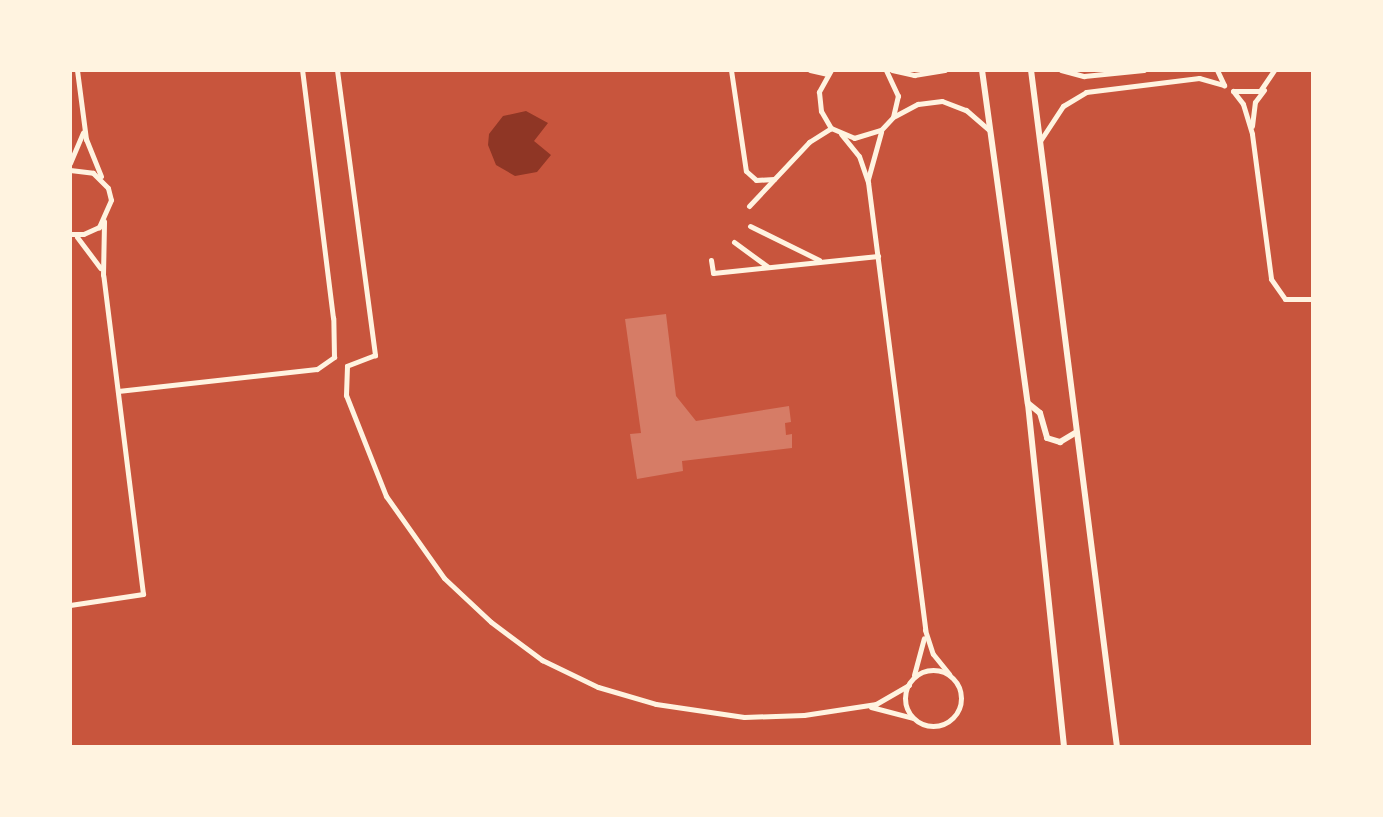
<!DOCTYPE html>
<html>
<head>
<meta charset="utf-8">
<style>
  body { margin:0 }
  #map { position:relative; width:1383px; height:817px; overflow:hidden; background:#c8553d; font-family:Cabin,sans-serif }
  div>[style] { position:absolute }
  .water>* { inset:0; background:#8f3625 }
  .building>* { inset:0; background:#d67c66 }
  .minor>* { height:5px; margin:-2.5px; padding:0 2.5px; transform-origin:2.5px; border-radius:2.5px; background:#fff3e0 }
  .minor>.ring { margin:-2.5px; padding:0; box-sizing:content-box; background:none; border:5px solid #fff3e0; border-radius:50% }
  .tertiary>* { height:6px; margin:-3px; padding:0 3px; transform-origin:3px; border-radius:3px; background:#fff3e0 }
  span { translate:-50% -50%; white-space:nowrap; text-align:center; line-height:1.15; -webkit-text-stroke:8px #fff3e0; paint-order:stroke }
  .frame { position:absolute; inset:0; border:72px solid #fff3e0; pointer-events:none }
</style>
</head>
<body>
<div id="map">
  <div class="water">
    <i style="clip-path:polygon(526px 111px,548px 123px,534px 141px,551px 155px,537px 172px,515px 176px,496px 165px,488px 145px,489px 134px,503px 116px)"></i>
  </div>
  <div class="building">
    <i style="clip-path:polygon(666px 314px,676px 396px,696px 421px,789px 406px,791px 422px,785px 423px,786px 435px,792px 434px,792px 448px,682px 461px,683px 471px,637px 479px,630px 434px,641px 433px,625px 319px)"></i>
  </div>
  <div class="minor">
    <i style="left:77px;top:70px;width:70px;rotate:82.6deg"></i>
    <i style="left:86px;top:139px;width:40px;rotate:68deg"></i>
    <i style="left:337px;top:70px;width:288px;rotate:82.4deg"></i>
    <i style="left:375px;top:355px;width:30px;rotate:159deg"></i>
    <i style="left:347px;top:366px;width:29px;rotate:92deg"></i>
    <i style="left:346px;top:395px;width:109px;rotate:68.4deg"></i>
    <i style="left:386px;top:496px;width:100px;rotate:54.7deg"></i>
    <i style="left:444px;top:578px;width:64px;rotate:43.1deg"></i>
    <i style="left:491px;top:622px;width:64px;rotate:36.7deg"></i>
    <i style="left:542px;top:660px;width:62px;rotate:25.7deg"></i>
    <i style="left:598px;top:687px;width:60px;rotate:16.3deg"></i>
    <i style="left:656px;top:704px;width:89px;rotate:8.4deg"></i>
    <i style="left:744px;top:717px;width:60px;rotate:-1.9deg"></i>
    <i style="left:804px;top:715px;width:73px;rotate:-8.7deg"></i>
    <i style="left:876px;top:704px;width:38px;rotate:-30deg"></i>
    <i style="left:731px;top:70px;width:102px;rotate:81.6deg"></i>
    <i style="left:746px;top:171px;width:13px;rotate:42deg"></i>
    <i style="left:756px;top:180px;width:18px;rotate:-3deg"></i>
    <i style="left:810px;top:70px;width:17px;rotate:13deg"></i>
    <i style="left:831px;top:70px;width:25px;rotate:119deg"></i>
    <i style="left:819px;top:92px;width:19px;rotate:84deg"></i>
    <i style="left:821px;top:111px;width:20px;rotate:60deg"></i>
    <i style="left:831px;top:128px;width:25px;rotate:23deg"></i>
    <i style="left:854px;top:138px;width:28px;rotate:-17deg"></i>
    <i style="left:881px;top:130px;width:18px;rotate:-47deg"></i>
    <i style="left:893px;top:117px;width:22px;rotate:-77deg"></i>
    <i style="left:898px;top:96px;width:29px;rotate:-115deg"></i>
    <i style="left:892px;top:70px;width:23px;rotate:13deg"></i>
    <i style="left:914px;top:75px;width:31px;rotate:-9deg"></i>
    <i style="left:1061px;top:70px;width:24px;rotate:15deg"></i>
    <i style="left:1084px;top:76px;width:60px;rotate:-5.7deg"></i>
    <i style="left:1217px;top:70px;width:17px;rotate:65deg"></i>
    <i style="left:1233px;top:91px;width:16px;rotate:52deg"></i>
    <i style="left:1243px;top:104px;width:31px;rotate:73deg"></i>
    <i style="left:1252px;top:134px;width:146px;rotate:82.5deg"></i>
    <i style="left:1271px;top:279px;width:24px;rotate:55deg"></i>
    <i style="left:1285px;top:299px;width:28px"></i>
    <i style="left:1233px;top:91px;width:27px"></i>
    <i style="left:1260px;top:91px;width:25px;rotate:-56deg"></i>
    <i style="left:895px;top:116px;width:26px;rotate:-28deg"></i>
    <i style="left:918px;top:104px;width:24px;rotate:-7deg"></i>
    <i style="left:942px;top:101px;width:26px;rotate:21deg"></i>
    <i style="left:966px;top:110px;width:30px;rotate:41deg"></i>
    <i style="left:1252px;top:126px;width:24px;rotate:-83deg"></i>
    <i style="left:1255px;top:102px;width:15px;rotate:-53deg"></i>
    <i style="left:841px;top:134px;width:28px;rotate:51deg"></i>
    <i style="left:859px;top:156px;width:28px;rotate:71deg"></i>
    <i style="left:868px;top:182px;width:452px;rotate:82.7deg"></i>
    <i style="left:925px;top:630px;width:25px;rotate:72deg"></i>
    <i style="left:933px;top:654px;width:26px;rotate:51deg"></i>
    <i style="left:1040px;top:141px;width:42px;rotate:-56.7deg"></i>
    <i style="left:1063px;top:106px;width:27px;rotate:-31deg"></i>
    <i style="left:1086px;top:92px;width:114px;rotate:-7.1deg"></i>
    <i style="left:1199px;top:78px;width:26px;rotate:16deg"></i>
    <i style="left:70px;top:163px;width:33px;rotate:-67deg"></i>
    <i style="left:70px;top:170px;width:23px;rotate:7deg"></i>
    <i style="left:93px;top:173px;width:21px;rotate:45deg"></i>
    <i style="left:108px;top:188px;width:12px;rotate:76deg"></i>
    <i style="left:111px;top:200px;width:30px;rotate:114deg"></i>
    <i style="left:99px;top:227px;width:17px;rotate:156deg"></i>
    <i style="left:83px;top:234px;width:13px;rotate:180deg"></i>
    <i style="left:868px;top:179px;width:49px;rotate:-74.5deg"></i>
    <i style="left:749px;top:206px;width:88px;rotate:-46.8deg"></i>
    <i style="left:809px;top:142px;width:26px;rotate:-32deg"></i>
    <i style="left:750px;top:226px;width:77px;rotate:26.2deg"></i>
    <i style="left:77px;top:237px;width:39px;rotate:53deg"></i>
    <i style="left:734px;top:242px;width:42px;rotate:36.3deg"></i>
    <i style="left:711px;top:260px;width:13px;rotate:81deg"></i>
    <i style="left:713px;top:273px;width:166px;rotate:-5.9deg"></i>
    <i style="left:118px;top:391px;width:200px;rotate:-6.3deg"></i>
    <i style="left:317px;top:369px;width:21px;rotate:-35deg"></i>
    <i style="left:334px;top:357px;width:39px;rotate:-91deg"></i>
    <i style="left:333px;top:318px;width:250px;rotate:-97.1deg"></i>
    <i style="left:70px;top:605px;width:74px;rotate:-8.6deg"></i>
    <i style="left:143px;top:594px;width:321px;rotate:-97.1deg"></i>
    <i style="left:103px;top:275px;width:54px;rotate:-88.9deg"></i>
    <i class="ring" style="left:905px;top:670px;width:51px;height:51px"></i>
    <i style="left:914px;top:675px;width:38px;rotate:-75deg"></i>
    <i style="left:871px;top:707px;width:43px;rotate:14.7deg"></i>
  </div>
  <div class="tertiary">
    <i style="left:982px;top:70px;width:337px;rotate:82.2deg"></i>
    <i style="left:1028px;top:404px;width:345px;rotate:84deg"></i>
    <i style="left:1031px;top:70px;width:682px;rotate:82.76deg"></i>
    <i style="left:1029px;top:404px;width:14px;rotate:39deg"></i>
    <i style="left:1040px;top:413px;width:26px;rotate:74deg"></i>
    <i style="left:1047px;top:438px;width:14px;rotate:17deg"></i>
    <i style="left:1060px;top:442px;width:17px;rotate:-31deg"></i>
  </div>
  <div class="frame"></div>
</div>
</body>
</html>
